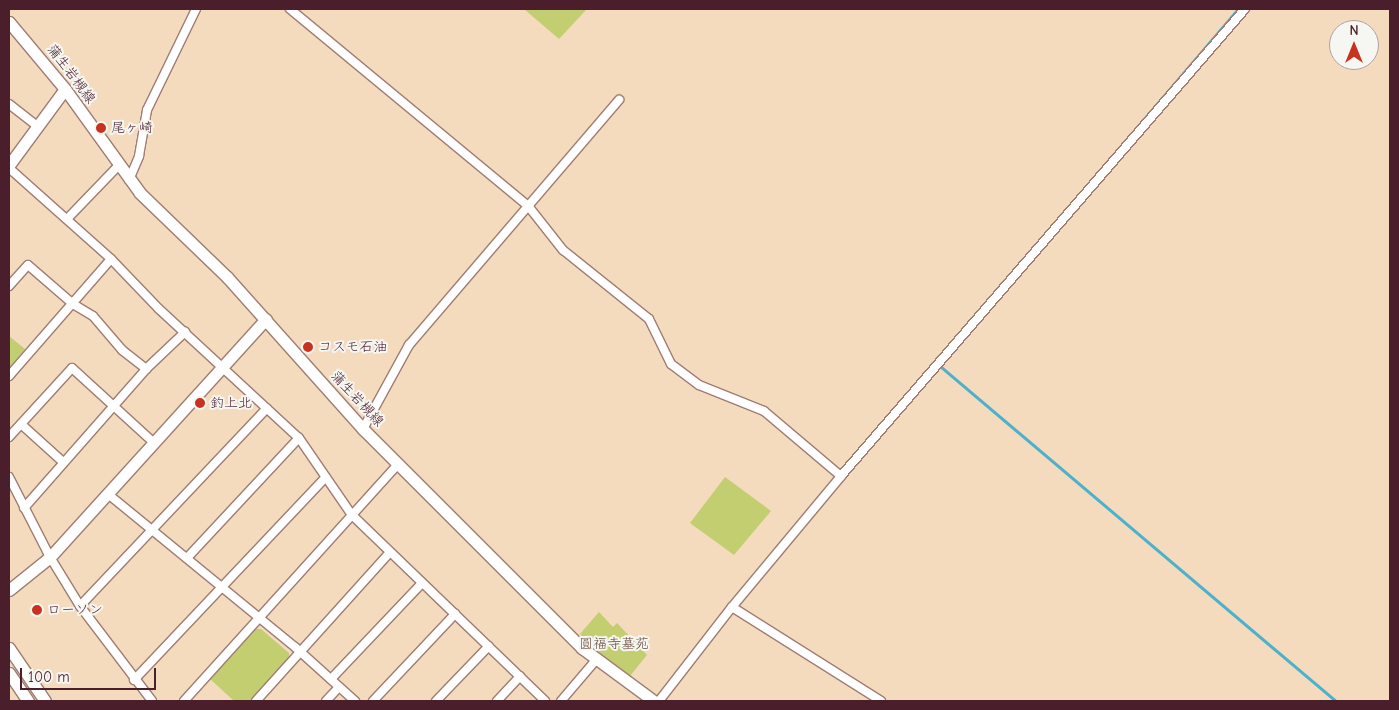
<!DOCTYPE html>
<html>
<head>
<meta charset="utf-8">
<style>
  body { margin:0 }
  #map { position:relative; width:1399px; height:710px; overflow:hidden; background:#f4dbbe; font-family:"Comic Neue","Klee One",sans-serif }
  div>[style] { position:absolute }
  .green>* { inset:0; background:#c2ce70 }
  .stream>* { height:2.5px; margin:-1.25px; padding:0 1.25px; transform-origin:1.25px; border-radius:1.25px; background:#4db1cc }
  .roads { filter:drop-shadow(1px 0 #9f7d74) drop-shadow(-1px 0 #9f7d74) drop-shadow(0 1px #9f7d74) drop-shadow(0 -1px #9f7d74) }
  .street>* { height:8px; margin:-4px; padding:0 4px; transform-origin:4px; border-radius:4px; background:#fff }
  .secondary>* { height:11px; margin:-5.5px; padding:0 5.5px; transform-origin:5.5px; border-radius:5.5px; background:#fff }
  .dots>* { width:14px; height:14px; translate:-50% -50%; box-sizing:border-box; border:2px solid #f6f6f2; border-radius:50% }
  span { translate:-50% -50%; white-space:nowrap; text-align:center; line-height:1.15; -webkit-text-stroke:4px #f6f6f2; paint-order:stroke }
  .street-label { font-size:14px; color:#4a1f2b }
  .poi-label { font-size:14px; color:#4a1f2b }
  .left { translate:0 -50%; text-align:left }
  .park-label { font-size:14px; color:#684b3c }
  .frame { position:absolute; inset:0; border:10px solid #4a1f2b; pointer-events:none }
  .north { position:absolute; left:1329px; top:20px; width:50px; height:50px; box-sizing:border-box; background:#f6f6f2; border:1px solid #b1a0a2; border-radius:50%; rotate:0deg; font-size:14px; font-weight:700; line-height:20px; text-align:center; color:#4a1f2b }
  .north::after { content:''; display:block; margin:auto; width:18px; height:22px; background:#c8321e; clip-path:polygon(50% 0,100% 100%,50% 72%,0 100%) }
  .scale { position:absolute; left:20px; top:668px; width:136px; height:22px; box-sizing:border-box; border:2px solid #4a1f2b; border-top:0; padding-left:6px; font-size:15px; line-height:18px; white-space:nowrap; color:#4a1f2b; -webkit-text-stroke:4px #f6f6f2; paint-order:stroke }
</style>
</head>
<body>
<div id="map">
  <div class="green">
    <i style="clip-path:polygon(524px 9px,587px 9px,559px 39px)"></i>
    <i style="clip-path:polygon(9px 336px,25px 349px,9px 369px)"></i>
    <i style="clip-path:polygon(725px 477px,771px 511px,734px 555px,690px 523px)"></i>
    <i style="clip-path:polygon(599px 612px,613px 627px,617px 623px,647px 655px,630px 676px,602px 655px,580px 634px)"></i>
    <i style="clip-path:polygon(256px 629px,261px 629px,289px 653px,289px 658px,250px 701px,234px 701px,210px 679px)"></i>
  </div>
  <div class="stream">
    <i style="left:1120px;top:147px;width:182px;rotate:-49.5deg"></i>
    <i style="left:996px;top:292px;width:182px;rotate:-49.5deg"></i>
    <i style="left:939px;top:365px;width:520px;rotate:40.24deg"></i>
  </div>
  <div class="roads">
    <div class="street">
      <i style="left:290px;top:9px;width:310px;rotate:39.6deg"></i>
      <i style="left:529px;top:207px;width:55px;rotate:51.7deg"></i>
      <i style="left:563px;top:250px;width:110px;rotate:38.7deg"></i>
      <i style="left:649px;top:319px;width:50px;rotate:63.9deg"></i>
      <i style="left:671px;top:364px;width:35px;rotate:37deg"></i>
      <i style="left:699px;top:385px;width:70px;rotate:21.8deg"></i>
      <i style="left:764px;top:411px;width:101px;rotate:40.2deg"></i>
      <i style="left:9px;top:104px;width:36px;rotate:38deg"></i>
      <i style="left:9px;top:168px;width:137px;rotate:41.7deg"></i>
      <i style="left:111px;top:259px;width:69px;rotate:46.2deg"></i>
      <i style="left:159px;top:309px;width:190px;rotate:42.7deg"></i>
      <i style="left:299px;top:438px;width:93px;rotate:55.5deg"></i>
      <i style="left:352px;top:515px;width:268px;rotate:43.9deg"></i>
      <i style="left:129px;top:180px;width:26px;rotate:-67deg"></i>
      <i style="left:139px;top:156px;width:47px;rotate:-80.1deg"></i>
      <i style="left:147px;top:110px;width:112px;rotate:-64.1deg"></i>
      <i style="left:67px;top:219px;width:74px;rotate:-46.1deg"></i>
      <i style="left:9px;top:286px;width:28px;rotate:-48deg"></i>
      <i style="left:28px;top:265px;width:60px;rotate:40.9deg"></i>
      <i style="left:73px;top:304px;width:23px;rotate:31deg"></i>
      <i style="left:93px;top:316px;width:45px;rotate:49.5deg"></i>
      <i style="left:122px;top:350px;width:31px;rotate:38deg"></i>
      <i style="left:9px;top:376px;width:155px;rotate:-48.9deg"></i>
      <i style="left:21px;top:424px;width:57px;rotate:42.1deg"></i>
      <i style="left:363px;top:429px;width:96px;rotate:-61.3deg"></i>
      <i style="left:409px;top:345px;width:323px;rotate:-49.4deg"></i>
      <i style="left:9px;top:437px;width:93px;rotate:-47.6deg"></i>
      <i style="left:72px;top:368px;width:111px;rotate:42.4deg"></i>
      <i style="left:9px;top:477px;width:90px;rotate:62.9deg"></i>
      <i style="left:50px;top:557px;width:57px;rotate:58.5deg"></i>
      <i style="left:80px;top:606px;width:119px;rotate:52.8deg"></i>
      <i style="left:108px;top:494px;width:242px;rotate:39.3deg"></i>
      <i style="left:295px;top:647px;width:81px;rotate:42deg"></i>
      <i style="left:24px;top:508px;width:185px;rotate:-48.7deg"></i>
      <i style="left:146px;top:369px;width:54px;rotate:-43.5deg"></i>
      <i style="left:187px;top:558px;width:164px;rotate:-47deg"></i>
      <i style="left:80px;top:606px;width:272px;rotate:-46.6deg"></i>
      <i style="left:732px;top:607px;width:176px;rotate:32.2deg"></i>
      <i style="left:331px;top:679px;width:132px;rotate:-46.5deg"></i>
      <i style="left:134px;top:680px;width:279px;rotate:-46.6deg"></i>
      <i style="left:184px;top:701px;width:319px;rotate:-47.9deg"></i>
      <i style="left:256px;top:701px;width:200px;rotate:-48deg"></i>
      <i style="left:326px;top:701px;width:19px;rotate:-47deg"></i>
      <i style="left:373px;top:701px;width:120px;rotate:-46.7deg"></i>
      <i style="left:436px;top:701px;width:76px;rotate:-46.1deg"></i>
      <i style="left:497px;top:701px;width:34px;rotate:-47deg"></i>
      <i style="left:561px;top:701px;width:54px;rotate:-49.5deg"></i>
      <i style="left:659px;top:701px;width:119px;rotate:-52.2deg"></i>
      <i style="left:732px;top:607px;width:170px;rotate:-50.2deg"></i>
      <i style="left:841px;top:476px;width:617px;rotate:-49.14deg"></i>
    </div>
    <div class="secondary">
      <i style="left:9px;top:22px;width:87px;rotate:50.1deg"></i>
      <i style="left:65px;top:89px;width:128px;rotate:54.2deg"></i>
      <i style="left:140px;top:193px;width:121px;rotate:44deg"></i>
      <i style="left:227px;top:277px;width:204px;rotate:48.2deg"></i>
      <i style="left:363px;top:429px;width:310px;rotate:45deg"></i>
      <i style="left:582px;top:648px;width:89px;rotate:36.4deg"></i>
      <i style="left:9px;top:165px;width:94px;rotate:-53.6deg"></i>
      <i style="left:9px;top:590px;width:53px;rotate:-38.8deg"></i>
      <i style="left:50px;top:557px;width:321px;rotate:-47.8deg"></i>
      <i style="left:9px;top:648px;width:64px;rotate:55.8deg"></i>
      <i style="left:9px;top:673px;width:34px;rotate:56deg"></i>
    </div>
  </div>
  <div class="dots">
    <i style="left:101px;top:128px;background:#c8321e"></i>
    <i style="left:308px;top:347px;background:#c8321e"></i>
    <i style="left:200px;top:403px;background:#c8321e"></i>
    <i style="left:37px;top:610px;background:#c8321e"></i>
  </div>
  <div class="street-label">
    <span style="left:71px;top:74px;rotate:53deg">蒲生岩槻線</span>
    <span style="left:357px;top:399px;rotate:47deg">蒲生岩槻線</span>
  </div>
  <div class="poi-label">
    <span class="left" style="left:111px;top:128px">尾ヶ崎</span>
    <span class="left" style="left:318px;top:347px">コスモ石油</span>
    <span class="left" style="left:210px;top:403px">釣上北</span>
    <span class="left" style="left:47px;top:610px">ローソン</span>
  </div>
  <div class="park-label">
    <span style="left:614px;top:644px">圓福寺墓苑</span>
  </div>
  <div class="frame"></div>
  <div class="north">N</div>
  <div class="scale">100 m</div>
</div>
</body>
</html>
